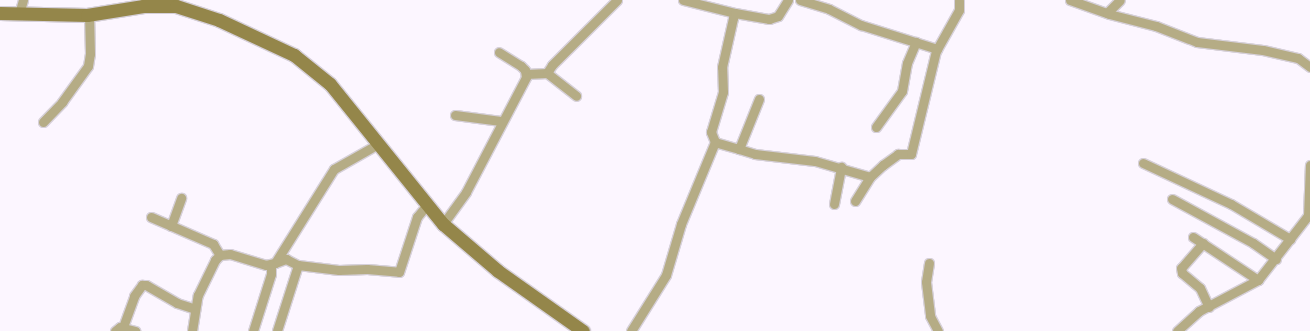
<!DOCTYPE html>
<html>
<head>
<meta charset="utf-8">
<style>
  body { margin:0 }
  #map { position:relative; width:1310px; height:331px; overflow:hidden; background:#fcf6ff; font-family:"Sofia Sans Condensed",sans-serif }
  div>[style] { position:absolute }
  .roads { filter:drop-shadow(1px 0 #d6d0d9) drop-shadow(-1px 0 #d6d0d9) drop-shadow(0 1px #d6d0d9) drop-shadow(0 -1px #d6d0d9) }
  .street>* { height:9px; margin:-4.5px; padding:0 4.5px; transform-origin:4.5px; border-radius:4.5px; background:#b5ac85 }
  .secondary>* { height:13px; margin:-6.5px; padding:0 6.5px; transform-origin:6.5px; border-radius:6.5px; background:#94864a }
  span { translate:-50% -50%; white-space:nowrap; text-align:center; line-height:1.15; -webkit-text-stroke:3px #fff; paint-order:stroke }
</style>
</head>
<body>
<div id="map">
  <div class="roads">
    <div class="street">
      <i style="left:683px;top:0;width:54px;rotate:14deg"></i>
      <i style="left:800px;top:0;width:30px;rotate:17deg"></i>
      <i style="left:829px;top:9px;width:36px;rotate:27deg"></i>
      <i style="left:861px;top:25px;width:80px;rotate:17.5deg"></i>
      <i style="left:1070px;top:0;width:41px;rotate:19.7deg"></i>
      <i style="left:1109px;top:14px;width:49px;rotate:14.3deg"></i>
      <i style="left:1156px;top:26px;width:44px;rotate:21.3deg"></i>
      <i style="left:1197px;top:42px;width:66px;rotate:6.9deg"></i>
      <i style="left:1263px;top:50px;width:36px;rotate:13deg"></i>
      <i style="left:1298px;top:58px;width:15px;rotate:37deg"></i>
      <i style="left:1107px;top:13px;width:18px;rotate:-45deg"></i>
      <i style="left:19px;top:14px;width:15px;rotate:-74deg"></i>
      <i style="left:547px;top:73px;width:9px;rotate:-58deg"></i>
      <i style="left:552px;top:65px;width:92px;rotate:-45deg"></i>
      <i style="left:526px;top:74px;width:21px;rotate:-3deg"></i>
      <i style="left:547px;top:73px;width:37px;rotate:38deg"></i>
      <i style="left:759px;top:99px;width:54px;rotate:111.8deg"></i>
      <i style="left:739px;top:149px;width:17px;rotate:17deg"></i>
      <i style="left:755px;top:154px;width:60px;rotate:6.7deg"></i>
      <i style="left:815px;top:161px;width:57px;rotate:16.2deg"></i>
      <i style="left:455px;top:115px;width:46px;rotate:7.4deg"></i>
      <i style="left:43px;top:122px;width:28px;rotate:-46deg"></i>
      <i style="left:62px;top:102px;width:44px;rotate:-54.2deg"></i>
      <i style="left:88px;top:66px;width:12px;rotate:-81deg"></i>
      <i style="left:90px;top:54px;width:40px;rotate:-91.4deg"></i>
      <i style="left:876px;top:127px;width:44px;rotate:-54.2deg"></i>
      <i style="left:902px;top:91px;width:28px;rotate:-80deg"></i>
      <i style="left:907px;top:63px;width:23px;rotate:-67deg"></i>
      <i style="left:739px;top:149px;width:25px;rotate:-164deg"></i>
      <i style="left:715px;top:142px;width:11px;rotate:-112deg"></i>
      <i style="left:711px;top:132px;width:42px;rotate:-73.3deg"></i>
      <i style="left:723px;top:92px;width:25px;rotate:-92deg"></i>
      <i style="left:722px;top:67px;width:50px;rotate:-77.3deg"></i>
      <i style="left:733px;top:18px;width:5px;rotate:-68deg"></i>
      <i style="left:735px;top:13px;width:35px;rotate:10deg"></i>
      <i style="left:769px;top:19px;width:9px;rotate:-18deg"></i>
      <i style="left:778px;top:16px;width:19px;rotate:-58deg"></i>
      <i style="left:1143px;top:163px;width:97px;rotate:25deg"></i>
      <i style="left:1231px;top:204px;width:69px;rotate:30.7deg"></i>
      <i style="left:1172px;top:199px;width:92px;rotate:28.5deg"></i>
      <i style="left:1253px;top:243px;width:28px;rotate:35deg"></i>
      <i style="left:855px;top:201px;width:28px;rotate:-58deg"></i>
      <i style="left:870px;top:177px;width:18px;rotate:-43deg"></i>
      <i style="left:883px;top:165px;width:19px;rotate:-36deg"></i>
      <i style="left:898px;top:154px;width:13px"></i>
      <i style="left:911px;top:154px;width:106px;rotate:-76.4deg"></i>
      <i style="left:936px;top:51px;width:47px;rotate:-60.7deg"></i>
      <i style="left:959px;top:10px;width:10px;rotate:-90deg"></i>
      <i style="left:834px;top:204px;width:38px;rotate:-79deg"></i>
      <i style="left:1308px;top:216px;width:51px;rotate:-87.8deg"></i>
      <i style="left:151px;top:217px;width:68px;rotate:23.5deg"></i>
      <i style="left:213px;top:244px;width:13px;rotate:58deg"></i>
      <i style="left:443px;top:224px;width:39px;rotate:-54deg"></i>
      <i style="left:466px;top:192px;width:130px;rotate:-62.4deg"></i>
      <i style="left:526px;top:77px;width:7px;rotate:-98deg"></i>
      <i style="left:525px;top:70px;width:6px;rotate:-135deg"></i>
      <i style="left:521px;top:66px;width:26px;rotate:-148deg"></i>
      <i style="left:171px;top:226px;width:30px;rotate:-70deg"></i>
      <i style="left:1193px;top:237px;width:78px;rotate:33.5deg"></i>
      <i style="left:1203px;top:243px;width:33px;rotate:131deg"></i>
      <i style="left:1181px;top:268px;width:5px;rotate:79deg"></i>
      <i style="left:1182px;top:273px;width:23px;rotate:40deg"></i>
      <i style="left:1200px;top:288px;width:21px;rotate:65deg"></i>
      <i style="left:275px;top:263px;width:12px;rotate:-20deg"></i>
      <i style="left:286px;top:259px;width:13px;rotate:27deg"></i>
      <i style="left:298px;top:265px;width:69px;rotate:107.7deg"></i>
      <i style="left:929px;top:263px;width:19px;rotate:99deg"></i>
      <i style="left:926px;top:282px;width:34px;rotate:83deg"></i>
      <i style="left:930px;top:316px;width:17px;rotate:62deg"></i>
      <i style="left:298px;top:265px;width:41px;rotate:7deg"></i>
      <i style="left:339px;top:270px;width:28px;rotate:-2deg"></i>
      <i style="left:367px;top:269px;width:32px;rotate:5deg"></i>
      <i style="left:399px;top:272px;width:58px;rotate:-71.9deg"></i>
      <i style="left:417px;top:217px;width:14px;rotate:-51deg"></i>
      <i style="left:123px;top:327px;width:33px;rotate:-70deg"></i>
      <i style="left:134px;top:296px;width:14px;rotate:-54deg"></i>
      <i style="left:142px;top:285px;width:4px"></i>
      <i style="left:146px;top:285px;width:36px;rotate:30deg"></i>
      <i style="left:177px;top:303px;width:19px;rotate:18deg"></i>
      <i style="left:115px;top:331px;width:6px;rotate:-39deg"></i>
      <i style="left:120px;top:327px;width:16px;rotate:15deg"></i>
      <i style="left:192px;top:331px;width:36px;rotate:-81deg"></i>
      <i style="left:198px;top:295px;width:39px;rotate:-64deg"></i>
      <i style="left:215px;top:260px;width:7px;rotate:-45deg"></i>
      <i style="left:220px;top:255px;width:10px;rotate:-6deg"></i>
      <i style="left:230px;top:254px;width:38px;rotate:17deg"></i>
      <i style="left:266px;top:265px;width:9px;rotate:-13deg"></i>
      <i style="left:275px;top:263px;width:111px;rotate:-57.9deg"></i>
      <i style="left:334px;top:169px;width:51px;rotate:-29.6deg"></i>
      <i style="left:253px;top:331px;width:60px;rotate:-72.5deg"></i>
      <i style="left:271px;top:274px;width:9px;rotate:-90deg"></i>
      <i style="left:631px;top:331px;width:66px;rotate:-58deg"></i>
      <i style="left:666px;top:275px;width:53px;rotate:-73.6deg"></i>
      <i style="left:681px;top:224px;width:89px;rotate:-67.5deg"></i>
      <i style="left:1177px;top:331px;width:30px;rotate:-42deg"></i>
      <i style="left:1199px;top:311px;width:67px;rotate:-27.7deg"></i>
      <i style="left:1258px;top:280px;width:85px;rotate:-52.2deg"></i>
    </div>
    <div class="secondary">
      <i style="left:0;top:13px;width:87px;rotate:1.3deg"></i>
      <i style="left:87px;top:15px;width:57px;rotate:-9.1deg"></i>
      <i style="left:143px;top:6px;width:33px"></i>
      <i style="left:176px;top:6px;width:45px;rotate:18deg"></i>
      <i style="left:219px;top:20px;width:83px;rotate:25deg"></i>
      <i style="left:294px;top:55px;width:46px;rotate:38.9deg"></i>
      <i style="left:330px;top:84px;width:180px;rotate:51.1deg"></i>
      <i style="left:443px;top:224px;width:72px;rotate:40.5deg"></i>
      <i style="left:498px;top:271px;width:104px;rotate:35.2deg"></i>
    </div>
  </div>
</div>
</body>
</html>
